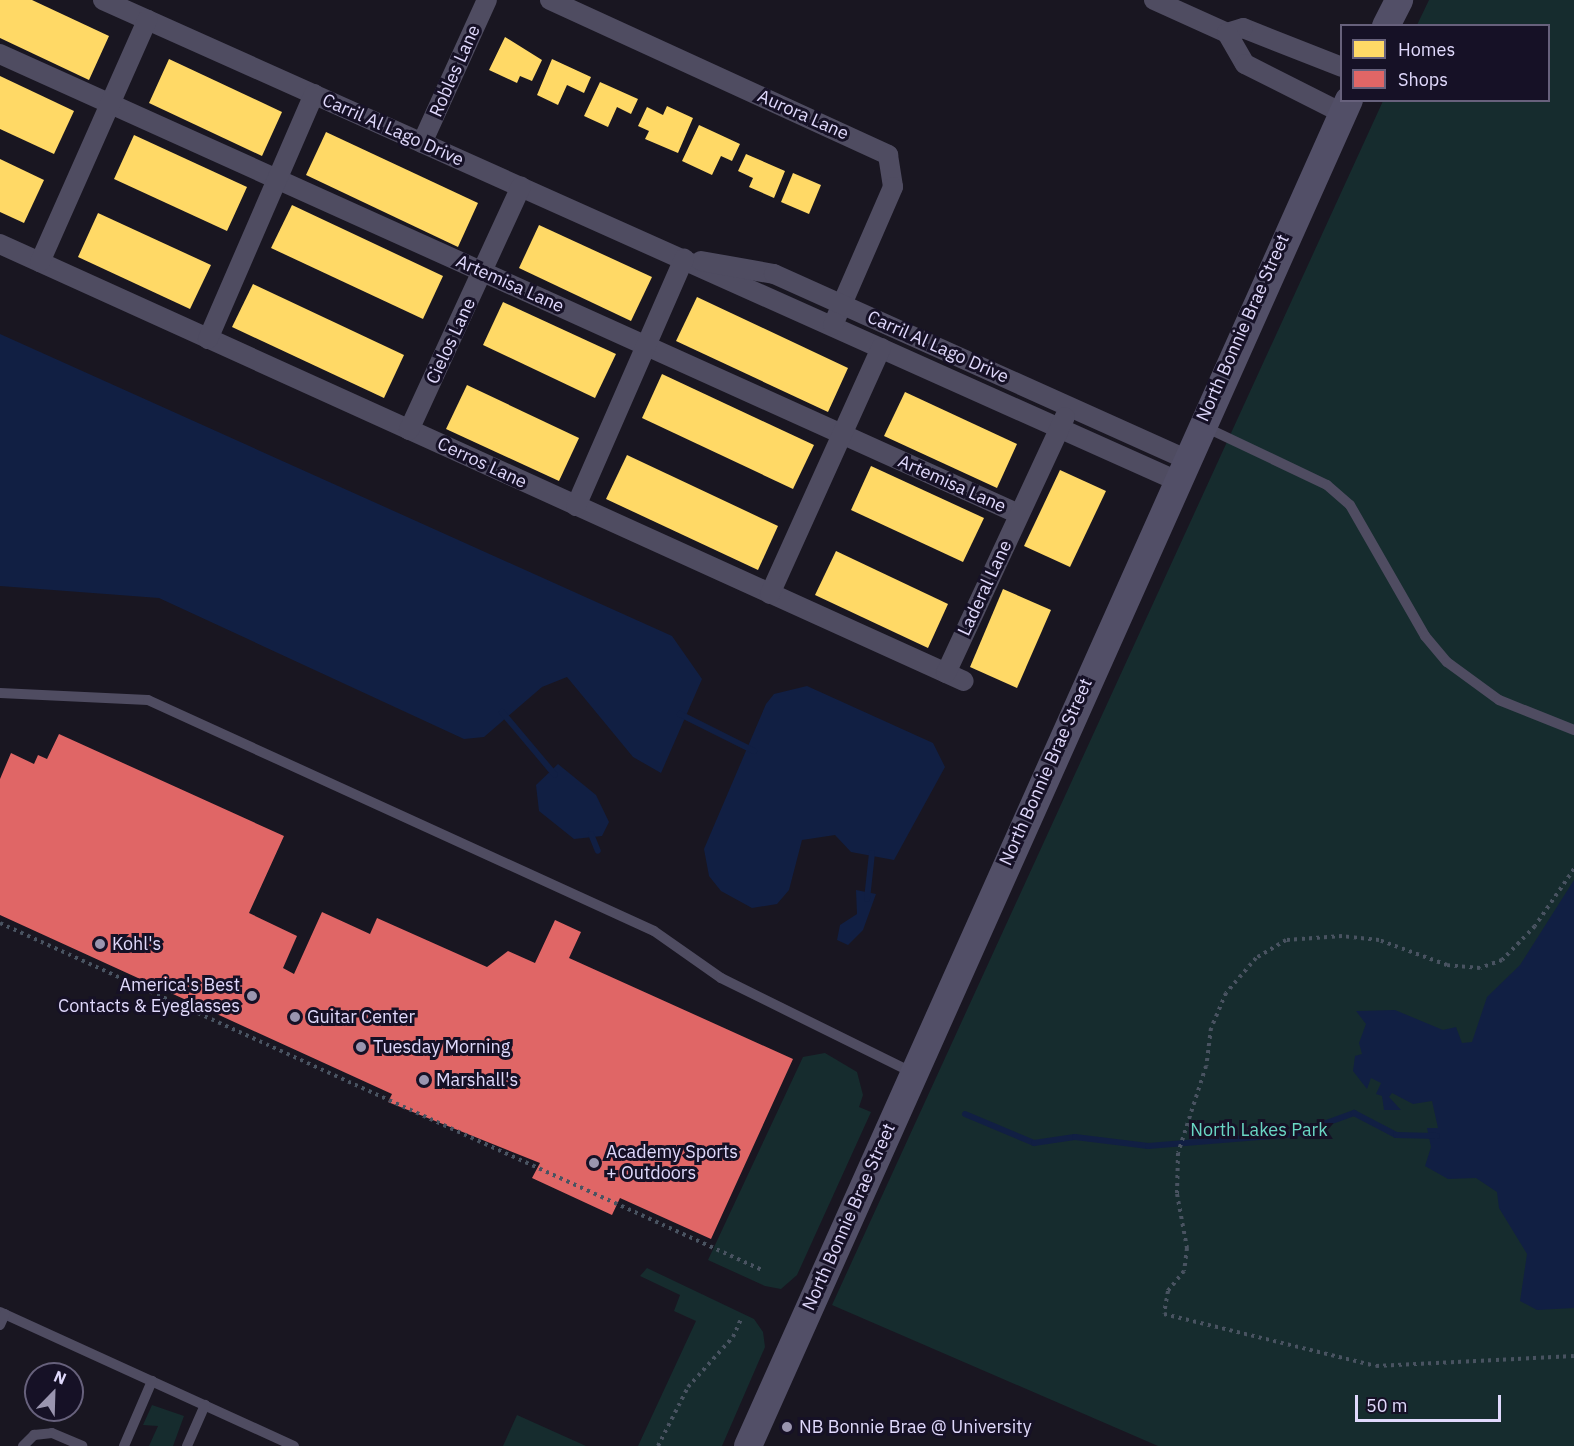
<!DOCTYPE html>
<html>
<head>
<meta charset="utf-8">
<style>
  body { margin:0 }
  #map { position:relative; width:1574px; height:1446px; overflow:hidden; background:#191621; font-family:"IBM Plex Sans",sans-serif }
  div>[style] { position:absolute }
  .green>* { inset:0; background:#162c2e }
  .water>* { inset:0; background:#111f43 }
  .homes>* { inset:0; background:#ffd966 }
  .shops>* { inset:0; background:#e06666 }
  .stream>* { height:6px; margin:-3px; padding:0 3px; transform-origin:3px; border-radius:3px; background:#111f43 }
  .path>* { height:4px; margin-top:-2px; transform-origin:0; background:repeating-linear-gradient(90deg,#495361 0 3px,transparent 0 7.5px) }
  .lane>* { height:10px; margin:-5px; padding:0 5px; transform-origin:5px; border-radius:5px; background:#4f4c61 }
  .street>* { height:20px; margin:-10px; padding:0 10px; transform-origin:10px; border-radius:10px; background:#4f4c61 }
  .secondary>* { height:28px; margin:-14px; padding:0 14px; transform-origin:14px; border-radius:14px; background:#524f67 }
  .dots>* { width:16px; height:16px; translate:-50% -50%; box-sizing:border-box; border:3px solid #161126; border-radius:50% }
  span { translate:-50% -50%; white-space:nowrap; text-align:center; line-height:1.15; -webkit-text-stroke:6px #161126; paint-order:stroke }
  .street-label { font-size:18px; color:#e0d9fc }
  .poi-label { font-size:18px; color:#e0d9fc }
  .left { translate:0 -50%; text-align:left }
  .right { translate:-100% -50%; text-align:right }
  .park-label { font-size:18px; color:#6ad7c4 }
  .legend { position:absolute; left:1340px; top:24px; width:210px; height:78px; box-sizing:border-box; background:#161126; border:2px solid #67617c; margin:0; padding:8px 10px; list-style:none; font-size:18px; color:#e0d9fc }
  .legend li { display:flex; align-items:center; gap:12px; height:30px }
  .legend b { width:30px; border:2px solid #67617c }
  .north { position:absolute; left:24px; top:1362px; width:60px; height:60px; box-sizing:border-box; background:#161126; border:2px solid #67617c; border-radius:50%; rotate:23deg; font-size:16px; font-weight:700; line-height:24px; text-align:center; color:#e0d9fc }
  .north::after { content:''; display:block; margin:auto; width:21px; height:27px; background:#9a95af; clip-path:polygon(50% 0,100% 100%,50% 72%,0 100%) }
  .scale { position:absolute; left:1355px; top:1395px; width:146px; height:27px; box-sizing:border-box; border:3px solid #e0d9fc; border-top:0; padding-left:8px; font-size:18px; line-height:21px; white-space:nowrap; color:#e0d9fc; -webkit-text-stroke:4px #161126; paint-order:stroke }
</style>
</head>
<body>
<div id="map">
  <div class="green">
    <i style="clip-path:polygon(1429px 0,1574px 0,1574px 1446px,1158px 1446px,832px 1305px,1383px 101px,1548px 100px,1548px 26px,1417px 25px)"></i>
    <i style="clip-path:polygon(825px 1053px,857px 1072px,863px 1095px,859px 1107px,871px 1112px,797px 1275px,781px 1289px,765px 1286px,708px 1260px,803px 1057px)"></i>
    <i style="clip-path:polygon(647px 1268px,754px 1319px,763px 1332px,765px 1347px,722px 1446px,638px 1446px,696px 1321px,674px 1311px,680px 1295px,640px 1276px)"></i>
    <i style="clip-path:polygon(152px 1405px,184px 1416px,173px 1446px,149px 1446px,158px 1426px,143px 1425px)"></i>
    <i style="clip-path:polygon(517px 1415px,586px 1446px,503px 1446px)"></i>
  </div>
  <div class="water">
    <i style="clip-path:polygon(0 334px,672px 636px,702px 679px,661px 773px,633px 757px,567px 677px,542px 687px,484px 737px,464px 739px,159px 598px,0 586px)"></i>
    <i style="clip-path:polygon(807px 686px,933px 743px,945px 767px,894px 860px,851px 852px,835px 835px,802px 840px,789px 890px,777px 904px,752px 908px,721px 891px,709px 876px,704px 849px,766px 704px,774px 694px)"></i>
    <i style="clip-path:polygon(558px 764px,596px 795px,609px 822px,602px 836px,574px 839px,539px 811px,536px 785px)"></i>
    <i style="clip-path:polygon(1574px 880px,1574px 1308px,1537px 1310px,1520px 1301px,1527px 1254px,1499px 1208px,1497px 1192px,1476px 1178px,1448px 1179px,1425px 1166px,1431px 1147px,1427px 1128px,1438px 1128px,1432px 1101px,1413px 1104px,1392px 1093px,1389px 1097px,1401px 1110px,1384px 1110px,1382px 1096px,1376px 1094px,1381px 1083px,1371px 1078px,1367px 1089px,1353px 1071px,1355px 1056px,1362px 1054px,1359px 1043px,1366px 1024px,1356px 1011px,1395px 1010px,1443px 1030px,1456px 1027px,1462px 1043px,1472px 1042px,1487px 997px,1520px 965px)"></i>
    <i style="clip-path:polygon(856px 890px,876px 894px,863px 930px,848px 945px,837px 940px,840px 925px,857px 914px)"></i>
  </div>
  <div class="homes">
    <i style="clip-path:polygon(0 0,32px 0,109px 36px,89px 80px,0 38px)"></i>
    <i style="clip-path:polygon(505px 37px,542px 60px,532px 81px,520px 76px,517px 83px,489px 70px)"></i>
    <i style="clip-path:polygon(169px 59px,282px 112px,262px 156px,149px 103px)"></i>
    <i style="clip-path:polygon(552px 59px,591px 77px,584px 93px,567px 85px,558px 105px,537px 95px)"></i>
    <i style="clip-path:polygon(0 76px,74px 111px,54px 154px,0 129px)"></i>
    <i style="clip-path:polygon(600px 82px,638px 99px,631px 114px,617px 107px,608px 127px,584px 116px)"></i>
    <i style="clip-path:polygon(667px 106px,693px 118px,678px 153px,645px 139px,649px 131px,638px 126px,647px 107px,663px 115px)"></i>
    <i style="clip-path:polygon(699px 125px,740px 144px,732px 161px,721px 156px,712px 175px,682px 161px)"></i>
    <i style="clip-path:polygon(326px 132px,478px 203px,458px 247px,306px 175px)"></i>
    <i style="clip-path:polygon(134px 135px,247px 187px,227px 231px,114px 179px)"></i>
    <i style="clip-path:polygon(746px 154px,785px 171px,774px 198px,749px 187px,753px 178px,738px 171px)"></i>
    <i style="clip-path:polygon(0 159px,44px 180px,24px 223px,0 212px)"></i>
    <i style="clip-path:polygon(793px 173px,821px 185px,809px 214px,781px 202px)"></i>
    <i style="clip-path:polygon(292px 205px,443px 276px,423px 319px,271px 248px)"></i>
    <i style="clip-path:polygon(98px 213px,211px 265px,190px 309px,78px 257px)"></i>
    <i style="clip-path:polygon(539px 225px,652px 277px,631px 321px,519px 268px)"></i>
    <i style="clip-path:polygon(253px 284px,404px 355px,384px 398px,232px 327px)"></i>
    <i style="clip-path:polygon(697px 297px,848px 368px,828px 412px,676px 341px)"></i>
    <i style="clip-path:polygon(503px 302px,616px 354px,595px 398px,483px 345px)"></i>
    <i style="clip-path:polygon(662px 374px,814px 445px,793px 489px,642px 418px)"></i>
    <i style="clip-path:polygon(467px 385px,579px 438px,559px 481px,446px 429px)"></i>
    <i style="clip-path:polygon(905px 392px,1017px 444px,997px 488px,884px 436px)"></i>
    <i style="clip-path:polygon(627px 455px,778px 526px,758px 570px,606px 499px)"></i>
    <i style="clip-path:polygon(871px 466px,984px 518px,963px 562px,851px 510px)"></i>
    <i style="clip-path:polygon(1060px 470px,1106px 491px,1070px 567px,1024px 546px)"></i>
    <i style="clip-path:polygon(836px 551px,948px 604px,928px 648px,815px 595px)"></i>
    <i style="clip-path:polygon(1003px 589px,1051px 610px,1017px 688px,970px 667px)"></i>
  </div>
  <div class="shops">
    <i style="clip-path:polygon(59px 734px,284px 836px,249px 913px,297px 936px,283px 968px,294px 974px,322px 912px,370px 934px,377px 918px,487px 967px,508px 951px,535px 963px,555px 920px,581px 932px,569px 958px,793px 1059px,711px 1239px,620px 1198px,612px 1215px,532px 1178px,540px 1163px,388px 1102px,392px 1094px,0 915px,0 779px,11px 753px,34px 764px,38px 755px,47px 759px)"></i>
  </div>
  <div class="stream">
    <i style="left:502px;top:712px;width:82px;rotate:49.9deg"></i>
    <i style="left:680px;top:714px;width:83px;rotate:26.6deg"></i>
    <i style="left:591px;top:834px;width:18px;rotate:68deg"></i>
    <i style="left:867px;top:899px;width:46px;rotate:-83.8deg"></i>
    <i style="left:965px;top:1114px;width:75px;rotate:22.8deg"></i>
    <i style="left:1034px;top:1143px;width:41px;rotate:-8.3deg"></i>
    <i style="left:1075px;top:1137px;width:74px;rotate:7deg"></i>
    <i style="left:1148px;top:1146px;width:148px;rotate:-4.6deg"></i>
    <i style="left:1296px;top:1134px;width:62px;rotate:-19.9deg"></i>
    <i style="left:1354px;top:1113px;width:47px;rotate:27.6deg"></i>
    <i style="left:1396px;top:1135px;width:41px;rotate:1.4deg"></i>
  </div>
  <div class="path">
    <i style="left:1574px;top:869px;width:69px;rotate:124.4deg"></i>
    <i style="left:1535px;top:926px;width:47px;rotate:134.1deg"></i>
    <i style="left:1502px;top:960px;width:23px;rotate:160deg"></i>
    <i style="left:1480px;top:968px;width:33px;rotate:-175deg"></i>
    <i style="left:1447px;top:965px;width:72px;rotate:-159.8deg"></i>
    <i style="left:1379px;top:940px;width:37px;rotate:-174deg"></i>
    <i style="left:1342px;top:936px;width:56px;rotate:175.9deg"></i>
    <i style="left:1286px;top:940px;width:35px;rotate:149deg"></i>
    <i style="left:1256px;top:958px;width:46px;rotate:130.6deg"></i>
    <i style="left:1226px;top:993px;width:38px;rotate:113deg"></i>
    <i style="left:1211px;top:1028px;width:38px;rotate:97deg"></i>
    <i style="left:1206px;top:1066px;width:91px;rotate:107.8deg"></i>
    <i style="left:1178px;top:1153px;width:41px;rotate:91.4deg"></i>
    <i style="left:1177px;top:1194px;width:55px;rotate:79.5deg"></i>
    <i style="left:1187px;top:1248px;width:23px;rotate:97deg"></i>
    <i style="left:1184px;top:1271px;width:26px;rotate:129deg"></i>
    <i style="left:1168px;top:1291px;width:23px;rotate:100deg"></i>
    <i style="left:1164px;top:1314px;width:218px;rotate:13.8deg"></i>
    <i style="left:1376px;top:1366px;width:198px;rotate:-2.9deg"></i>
    <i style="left:0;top:923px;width:837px;rotate:24.48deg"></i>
    <i style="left:658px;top:1446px;width:66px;rotate:-63deg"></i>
    <i style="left:688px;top:1387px;width:67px;rotate:-48deg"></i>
    <i style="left:733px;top:1337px;width:22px;rotate:-66deg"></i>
  </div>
  <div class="lane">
    <i style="left:1205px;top:427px;width:135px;rotate:25.4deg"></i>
    <i style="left:1327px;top:485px;width:30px;rotate:41deg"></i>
    <i style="left:1350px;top:505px;width:151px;rotate:60.2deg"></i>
    <i style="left:1425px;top:636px;width:34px;rotate:50deg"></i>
    <i style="left:1447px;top:662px;width:64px;rotate:36.2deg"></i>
    <i style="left:1499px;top:700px;width:81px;rotate:21.8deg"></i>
    <i style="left:0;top:693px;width:148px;rotate:2.7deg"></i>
    <i style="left:148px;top:700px;width:556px;rotate:24.54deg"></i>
    <i style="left:654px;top:931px;width:82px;rotate:35deg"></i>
    <i style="left:721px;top:978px;width:214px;rotate:26.3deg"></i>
    <i style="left:0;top:1312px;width:323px;rotate:24.5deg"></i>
    <i style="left:0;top:1325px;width:12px;rotate:-66deg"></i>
    <i style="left:23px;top:1446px;width:16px;rotate:-45deg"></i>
    <i style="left:34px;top:1435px;width:18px;rotate:-6deg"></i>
    <i style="left:52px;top:1433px;width:33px;rotate:23deg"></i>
    <i style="left:124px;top:1446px;width:71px;rotate:-66.7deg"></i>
    <i style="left:187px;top:1446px;width:45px;rotate:-66.3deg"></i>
  </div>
  <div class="street">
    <i style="left:103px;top:0;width:1175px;rotate:24.12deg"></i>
    <i style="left:550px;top:0;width:372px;rotate:24.6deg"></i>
    <i style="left:888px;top:155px;width:32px;rotate:81deg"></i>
    <i style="left:893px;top:187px;width:150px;rotate:113.5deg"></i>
    <i style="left:1154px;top:0;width:80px;rotate:24.3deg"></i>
    <i style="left:0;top:54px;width:1118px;rotate:24.3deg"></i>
    <i style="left:1342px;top:67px;width:106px;rotate:-158.5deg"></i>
    <i style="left:1243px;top:28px;width:17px;rotate:163deg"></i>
    <i style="left:1227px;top:33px;width:36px;rotate:60deg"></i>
    <i style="left:1245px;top:64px;width:109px;rotate:26.8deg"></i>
    <i style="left:422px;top:143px;width:157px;rotate:-65.6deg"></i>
    <i style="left:0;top:244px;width:1058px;rotate:24.39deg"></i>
    <i style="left:701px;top:261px;width:74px;rotate:10.1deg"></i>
    <i style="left:774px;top:274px;width:451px;rotate:24.2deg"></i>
    <i style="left:40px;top:262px;width:265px;rotate:-66.1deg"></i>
    <i style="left:208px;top:339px;width:267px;rotate:-66.6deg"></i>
    <i style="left:409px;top:430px;width:268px;rotate:-65.3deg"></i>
    <i style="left:576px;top:506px;width:270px;rotate:-66.4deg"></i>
    <i style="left:770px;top:594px;width:270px;rotate:-65.7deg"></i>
    <i style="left:946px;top:673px;width:282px;rotate:-65.1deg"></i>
  </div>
  <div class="secondary">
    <i style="left:1386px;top:26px;width:29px;rotate:-63deg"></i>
    <i style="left:748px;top:1446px;width:1474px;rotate:-65.94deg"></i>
  </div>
  <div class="dots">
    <i style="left:100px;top:944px;background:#9a95af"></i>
    <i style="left:252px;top:996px;background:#9a95af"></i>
    <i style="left:295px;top:1017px;background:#9a95af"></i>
    <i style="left:361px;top:1047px;background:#9a95af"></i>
    <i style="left:424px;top:1080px;background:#9a95af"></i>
    <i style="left:594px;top:1163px;background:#9a95af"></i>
    <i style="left:787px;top:1427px;background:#9a95af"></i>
  </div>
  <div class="street-label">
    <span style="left:455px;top:71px;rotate:-66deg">Robles Lane</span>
    <span style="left:803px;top:115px;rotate:24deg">Aurora Lane</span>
    <span style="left:393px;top:130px;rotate:24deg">Carril Al Lago Drive</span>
    <span style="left:510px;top:284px;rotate:24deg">Artemisa Lane</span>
    <span style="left:1243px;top:328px;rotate:-66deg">North Bonnie Brae Street</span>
    <span style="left:451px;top:341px;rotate:-65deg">Cielos Lane</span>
    <span style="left:938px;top:347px;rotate:24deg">Carril Al Lago Drive</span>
    <span style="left:482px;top:463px;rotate:25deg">Cerros Lane</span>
    <span style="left:952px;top:484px;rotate:24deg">Artemisa Lane</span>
    <span style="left:985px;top:588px;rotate:-65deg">Laderal Lane</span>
    <span style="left:1046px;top:772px;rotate:-66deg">North Bonnie Brae Street</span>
    <span style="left:849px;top:1217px;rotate:-66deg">North Bonnie Brae Street</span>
  </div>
  <div class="poi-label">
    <span class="left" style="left:112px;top:944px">Kohl's</span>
    <span class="right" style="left:240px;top:996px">America's Best<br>Contacts &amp; Eyeglasses</span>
    <span class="left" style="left:307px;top:1017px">Guitar Center</span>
    <span class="left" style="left:373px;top:1047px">Tuesday Morning</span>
    <span class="left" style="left:436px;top:1080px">Marshall's</span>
    <span class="left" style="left:606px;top:1163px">Academy Sports<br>+ Outdoors</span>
    <span class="left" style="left:799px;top:1427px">NB Bonnie Brae @ University</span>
  </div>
  <div class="park-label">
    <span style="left:1259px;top:1130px">North Lakes Park</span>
  </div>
  <ul class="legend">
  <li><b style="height:16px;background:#ffd966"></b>Homes</li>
  <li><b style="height:16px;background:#e06666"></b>Shops</li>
  </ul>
  <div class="north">N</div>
  <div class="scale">50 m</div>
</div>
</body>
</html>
